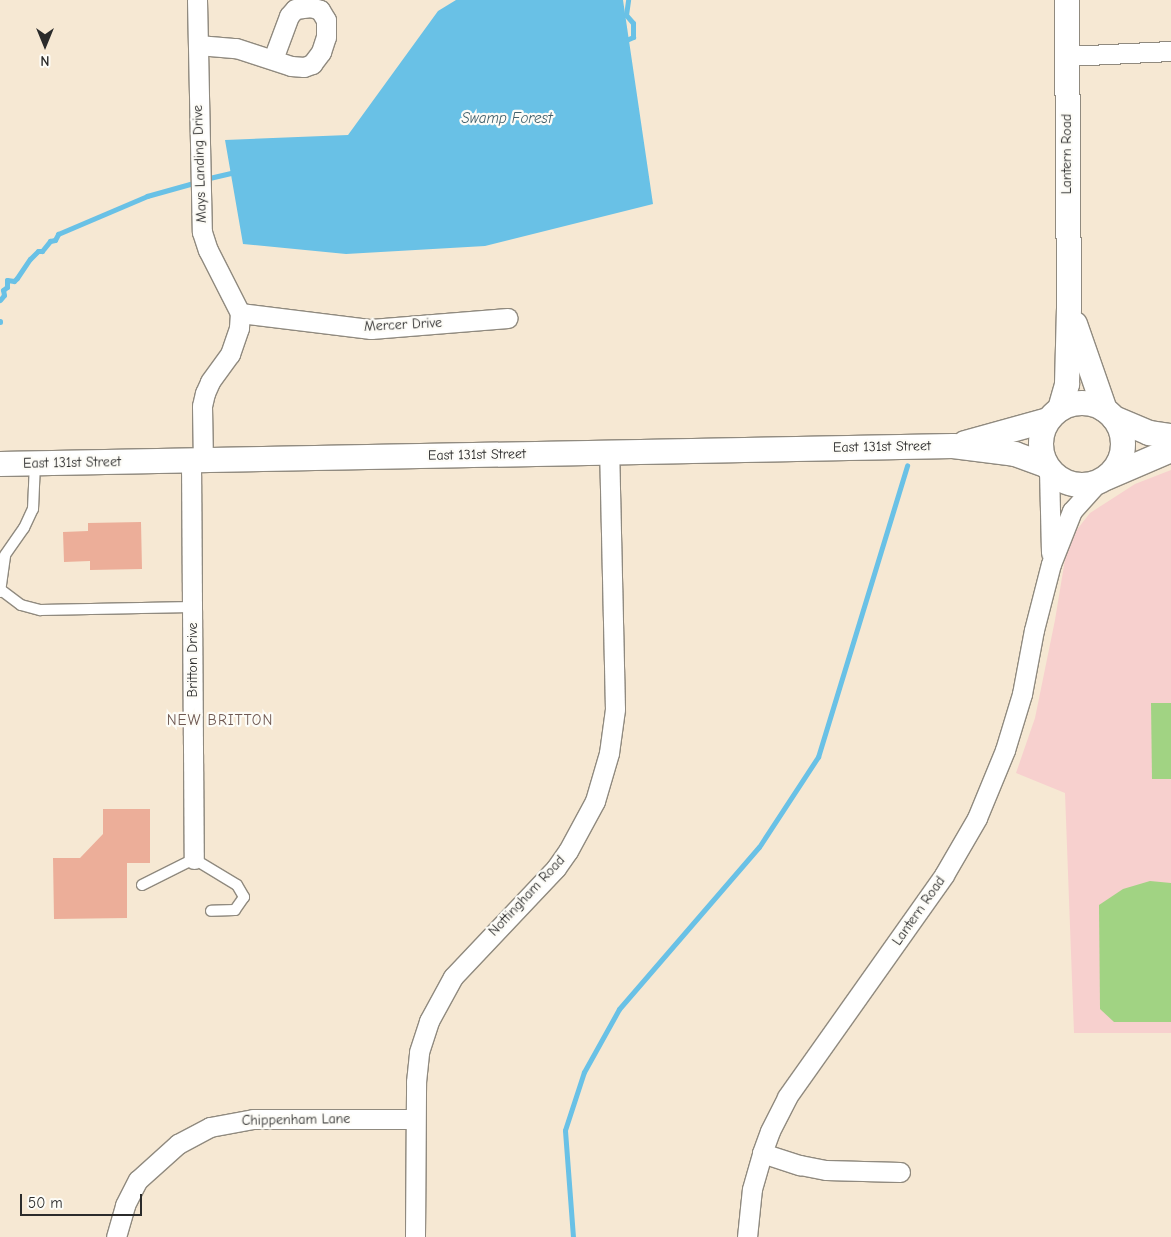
<!DOCTYPE html>
<html>
<head>
<meta charset="utf-8">
<style>
  body { margin:0 }
  #map { position:relative; width:1171px; height:1237px; overflow:hidden; background:#f6e8d3; font-family:"Comic Neue",sans-serif }
  div>[style] { position:absolute }
  .built>* { inset:0; background:#f7d0ce }
  .green>* { inset:0; background:#a1d383 }
  .water>* { inset:0; background:#69c1e6 }
  .stream>* { height:5px; margin:-2.5px; padding:0 2.5px; transform-origin:2.5px; border-radius:2.5px; background:#69c1e6 }
  .building>* { inset:0; background:#ecae99 }
  .roads { filter:drop-shadow(1px 0 #908a7f) drop-shadow(-1px 0 #908a7f) drop-shadow(0 1px #908a7f) drop-shadow(0 -1px #908a7f) }
  .service>* { height:10px; margin:-5px; padding:0 5px; transform-origin:5px; border-radius:5px; background:#fff }
  .minor>* { height:19px; margin:-9.5px; padding:0 9.5px; transform-origin:9.5px; border-radius:9.5px; background:#fff }
  .tertiary>* { height:24px; margin:-12px; padding:0 12px; transform-origin:12px; border-radius:12px; background:#fff }
  .tertiary>.ring { margin:-12px; padding:0; box-sizing:content-box; background:none; border:24px solid #fff; border-radius:50% }
  span { translate:-50% -50%; white-space:nowrap; text-align:center; line-height:1.15; -webkit-text-stroke:4.5px #fdfcf7; paint-order:stroke }
  .street-label { font-size:14px; color:#2b2b2b }
  .water-label { font-size:15px; color:#41606c; font-style:italic }
  .neighbourhood-label { font-size:15px; color:#6f5952; letter-spacing:1px }
  .north { position:absolute; left:20px; top:20px; width:50px; height:50px; -webkit-text-stroke:4px #fdfcf7; paint-order:stroke; rotate:180deg; font-size:14px; font-weight:700; line-height:20px; text-align:center; color:#2b2b2b }
  .north::after { content:''; display:block; margin:auto; width:18px; height:22px; background:#2b2b2b; clip-path:polygon(50% 0,100% 100%,50% 72%,0 100%) }
  .scale { position:absolute; left:20px; top:1194px; width:122px; height:22px; box-sizing:border-box; border:2px solid #2b2b2b; border-top:0; padding-left:6px; font-size:15px; line-height:18px; white-space:nowrap; color:#2b2b2b; -webkit-text-stroke:4px #fdfcf7; paint-order:stroke }
</style>
</head>
<body>
<div id="map">
  <div class="built">
    <i style="clip-path:polygon(1171px 470px,1171px 1033px,1074px 1033px,1065px 793px,1016px 773px,1035px 718px,1055px 620px,1068px 541px,1090px 513px,1135px 484px)"></i>
  </div>
  <div class="green">
    <i style="clip-path:polygon(1151px 703px,1171px 703px,1171px 779px,1152px 779px)"></i>
    <i style="clip-path:polygon(1150px 881px,1171px 883px,1171px 1022px,1114px 1022px,1100px 1009px,1099px 905px,1123px 889px)"></i>
  </div>
  <div class="water">
    <i style="clip-path:polygon(456px 0,623px 0,653px 204px,485px 246px,346px 254px,243px 244px,225px 140px,348px 135px,438px 11px)"></i>
  </div>
  <div class="stream">
    <i style="left:624px;top:41px;width:10px;rotate:-24deg"></i>
    <i style="left:633px;top:37px;width:14px;rotate:-90deg"></i>
    <i style="left:633px;top:23px;width:11px;rotate:-131deg"></i>
    <i style="left:626px;top:15px;width:15px;rotate:-82deg"></i>
    <i style="left:205px;top:179px;width:32px;rotate:-13deg"></i>
    <i style="left:0;top:300px;width:6px;rotate:-51deg"></i>
    <i style="left:4px;top:295px;width:5px;rotate:-101deg"></i>
    <i style="left:3px;top:290px;width:5px;rotate:-37deg"></i>
    <i style="left:7px;top:287px;width:7px;rotate:-90deg"></i>
    <i style="left:7px;top:280px;width:7px;rotate:8deg"></i>
    <i style="left:14px;top:281px;width:4px;rotate:-45deg"></i>
    <i style="left:17px;top:278px;width:23px;rotate:-56deg"></i>
    <i style="left:30px;top:259px;width:11px;rotate:-45deg"></i>
    <i style="left:38px;top:251px;width:4px"></i>
    <i style="left:42px;top:251px;width:13px;rotate:-51deg"></i>
    <i style="left:50px;top:241px;width:5px;rotate:-11deg"></i>
    <i style="left:55px;top:240px;width:7px;rotate:-63deg"></i>
    <i style="left:58px;top:234px;width:97px;rotate:-23.1deg"></i>
    <i style="left:147px;top:196px;width:52px;rotate:-15.6deg"></i>
    <i style="left:0;top:321px;width:1px;rotate:90deg"></i>
    <i style="left:573px;top:1237px;width:107px;rotate:-94.3deg"></i>
    <i style="left:565px;top:1130px;width:61px;rotate:-71.9deg"></i>
    <i style="left:584px;top:1072px;width:72px;rotate:-60.9deg"></i>
    <i style="left:619px;top:1009px;width:214px;rotate:-49.2deg"></i>
    <i style="left:759px;top:847px;width:108px;rotate:-56.8deg"></i>
    <i style="left:818px;top:757px;width:305px;rotate:-73deg"></i>
  </div>
  <div class="building">
    <i style="clip-path:polygon(141px 522px,142px 569px,90px 570px,90px 561px,64px 562px,63px 532px,88px 531px,88px 523px)"></i>
    <i style="clip-path:polygon(103px 809px,150px 809px,150px 863px,127px 863px,127px 918px,54px 919px,53px 858px,80px 858px,103px 834px)"></i>
  </div>
  <div class="roads">
    <div class="service">
      <i style="left:1px;top:590px;width:25px;rotate:37deg"></i>
      <i style="left:21px;top:605px;width:20px;rotate:15deg"></i>
      <i style="left:40px;top:610px;width:152px;rotate:-1.1deg"></i>
      <i style="left:0;top:592px;width:37px;rotate:-82deg"></i>
      <i style="left:5px;top:555px;width:33px;rotate:-55deg"></i>
      <i style="left:24px;top:528px;width:21px;rotate:-65deg"></i>
      <i style="left:33px;top:509px;width:45px;rotate:-87.5deg"></i>
      <i style="left:142px;top:885px;width:58px;rotate:-26.6deg"></i>
      <i style="left:194px;top:859px;width:50px;rotate:31.2deg"></i>
      <i style="left:237px;top:885px;width:14px;rotate:60deg"></i>
      <i style="left:244px;top:897px;width:16px;rotate:125deg"></i>
      <i style="left:235px;top:910px;width:24px;rotate:178deg"></i>
    </div>
    <div class="minor">
      <i style="left:197px;top:0;width:232px;rotate:88.8deg"></i>
      <i style="left:202px;top:232px;width:19px;rotate:72deg"></i>
      <i style="left:208px;top:250px;width:71px;rotate:63.1deg"></i>
      <i style="left:240px;top:313px;width:15px;rotate:94deg"></i>
      <i style="left:239px;top:328px;width:28px;rotate:109deg"></i>
      <i style="left:230px;top:354px;width:34px;rotate:126deg"></i>
      <i style="left:210px;top:382px;width:12px;rotate:114deg"></i>
      <i style="left:205px;top:393px;width:13px;rotate:103deg"></i>
      <i style="left:202px;top:406px;width:55px;rotate:89deg"></i>
      <i style="left:198px;top:45px;width:38px;rotate:5deg"></i>
      <i style="left:236px;top:48px;width:58px;rotate:18.1deg"></i>
      <i style="left:291px;top:66px;width:13px;rotate:4deg"></i>
      <i style="left:304px;top:67px;width:9px;rotate:-21deg"></i>
      <i style="left:312px;top:64px;width:15px;rotate:-53deg"></i>
      <i style="left:321px;top:52px;width:16px;rotate:-72deg"></i>
      <i style="left:326px;top:37px;width:17px;rotate:-90deg"></i>
      <i style="left:326px;top:20px;width:12px;rotate:-121deg"></i>
      <i style="left:320px;top:10px;width:9px;rotate:-162deg"></i>
      <i style="left:311px;top:7px;width:16px;rotate:173deg"></i>
      <i style="left:295px;top:9px;width:9px;rotate:131deg"></i>
      <i style="left:289px;top:16px;width:46px;rotate:110.4deg"></i>
      <i style="left:1068px;top:56px;width:103px;rotate:-2.8deg"></i>
      <i style="left:240px;top:313px;width:132px;rotate:7deg"></i>
      <i style="left:371px;top:329px;width:137px;rotate:-4.6deg"></i>
      <i style="left:191px;top:461px;width:398px;rotate:89.6deg"></i>
      <i style="left:1049px;top:470px;width:83px;rotate:88.6deg"></i>
      <i style="left:762px;top:1153px;width:40px;rotate:18deg"></i>
      <i style="left:800px;top:1165px;width:26px;rotate:11deg"></i>
      <i style="left:826px;top:1170px;width:74px;rotate:1.5deg"></i>
      <i style="left:116px;top:1237px;width:33px;rotate:-74deg"></i>
      <i style="left:125px;top:1205px;width:28px;rotate:-63deg"></i>
      <i style="left:138px;top:1180px;width:54px;rotate:-42deg"></i>
      <i style="left:178px;top:1144px;width:36px;rotate:-28deg"></i>
      <i style="left:210px;top:1127px;width:44px;rotate:-10.5deg"></i>
      <i style="left:253px;top:1119px;width:162px"></i>
      <i style="left:415px;top:1237px;width:155px;rotate:-89.6deg"></i>
      <i style="left:416px;top:1082px;width:30px;rotate:-84deg"></i>
      <i style="left:419px;top:1052px;width:33px;rotate:-72deg"></i>
      <i style="left:429px;top:1021px;width:50px;rotate:-61.4deg"></i>
      <i style="left:453px;top:977px;width:150px;rotate:-46.6deg"></i>
      <i style="left:556px;top:868px;width:21px;rotate:-55deg"></i>
      <i style="left:568px;top:851px;width:57px;rotate:-61.6deg"></i>
      <i style="left:595px;top:801px;width:50px;rotate:-73.7deg"></i>
      <i style="left:609px;top:753px;width:44px;rotate:-82.2deg"></i>
      <i style="left:615px;top:709px;width:257px;rotate:-91.3deg"></i>
      <i style="left:747px;top:1237px;width:48px;rotate:-84.1deg"></i>
      <i style="left:752px;top:1189px;width:37px;rotate:-74deg"></i>
      <i style="left:762px;top:1153px;width:23px;rotate:-70deg"></i>
      <i style="left:770px;top:1131px;width:38px;rotate:-63deg"></i>
      <i style="left:787px;top:1097px;width:272px;rotate:-54.7deg"></i>
      <i style="left:944px;top:875px;width:66px;rotate:-59.9deg"></i>
      <i style="left:977px;top:818px;width:74px;rotate:-67.6deg"></i>
      <i style="left:1005px;top:750px;width:59px;rotate:-73.1deg"></i>
      <i style="left:1022px;top:694px;width:65px;rotate:-79.4deg"></i>
      <i style="left:1034px;top:630px;width:68px;rotate:-75.6deg"></i>
      <i style="left:1051px;top:564px;width:57px;rotate:-68.4deg"></i>
      <i style="left:1072px;top:511px;width:39px;rotate:-48deg"></i>
    </div>
    <div class="tertiary">
      <i style="left:1075px;top:324px;width:91px;rotate:70.8deg"></i>
      <i class="ring" style="left:1041px;top:403px;width:58px;height:58px"></i>
      <i style="left:1060px;top:409px;width:26px;rotate:-74deg"></i>
      <i style="left:1067px;top:384px;width:76px;rotate:-88.5deg"></i>
      <i style="left:1069px;top:308px;width:308px;rotate:-90.4deg"></i>
      <i style="left:1114px;top:418px;width:38px;rotate:23deg"></i>
      <i style="left:1149px;top:433px;width:22px;rotate:8deg"></i>
      <i style="left:965px;top:443px;width:86px;rotate:-15.5deg"></i>
      <i style="left:0;top:464px;width:953px;rotate:-1.08deg"></i>
      <i style="left:953px;top:446px;width:63px;rotate:7.4deg"></i>
      <i style="left:1015px;top:454px;width:32px;rotate:20deg"></i>
      <i style="left:1106px;top:478px;width:71px;rotate:-23.3deg"></i>
    </div>
  </div>
  <div class="street-label">
    <span style="left:1067px;top:154px;rotate:-90deg">Lantern Road</span>
    <span style="left:200px;top:164px;rotate:-92deg">Mays Landing Drive</span>
    <span style="left:403px;top:325px;rotate:-3deg">Mercer Drive</span>
    <span style="left:882px;top:447px;rotate:-1deg">East 131st Street</span>
    <span style="left:477px;top:455px;rotate:-1deg">East 131st Street</span>
    <span style="left:72px;top:463px;rotate:-1deg">East 131st Street</span>
    <span style="left:193px;top:660px;rotate:-90deg">Britton Drive</span>
    <span style="left:527px;top:896px;rotate:-47deg">Nottingham Road</span>
    <span style="left:919px;top:911px;rotate:-55deg">Lantern Road</span>
    <span style="left:296px;top:1120px;rotate:-1deg">Chippenham Lane</span>
  </div>
  <div class="water-label">
    <span style="left:507px;top:119px">Swamp Forest</span>
  </div>
  <div class="neighbourhood-label">
    <span style="left:220px;top:721px">NEW BRITTON</span>
  </div>
  <div class="north">N</div>
  <div class="scale">50 m</div>
</div>
</body>
</html>
